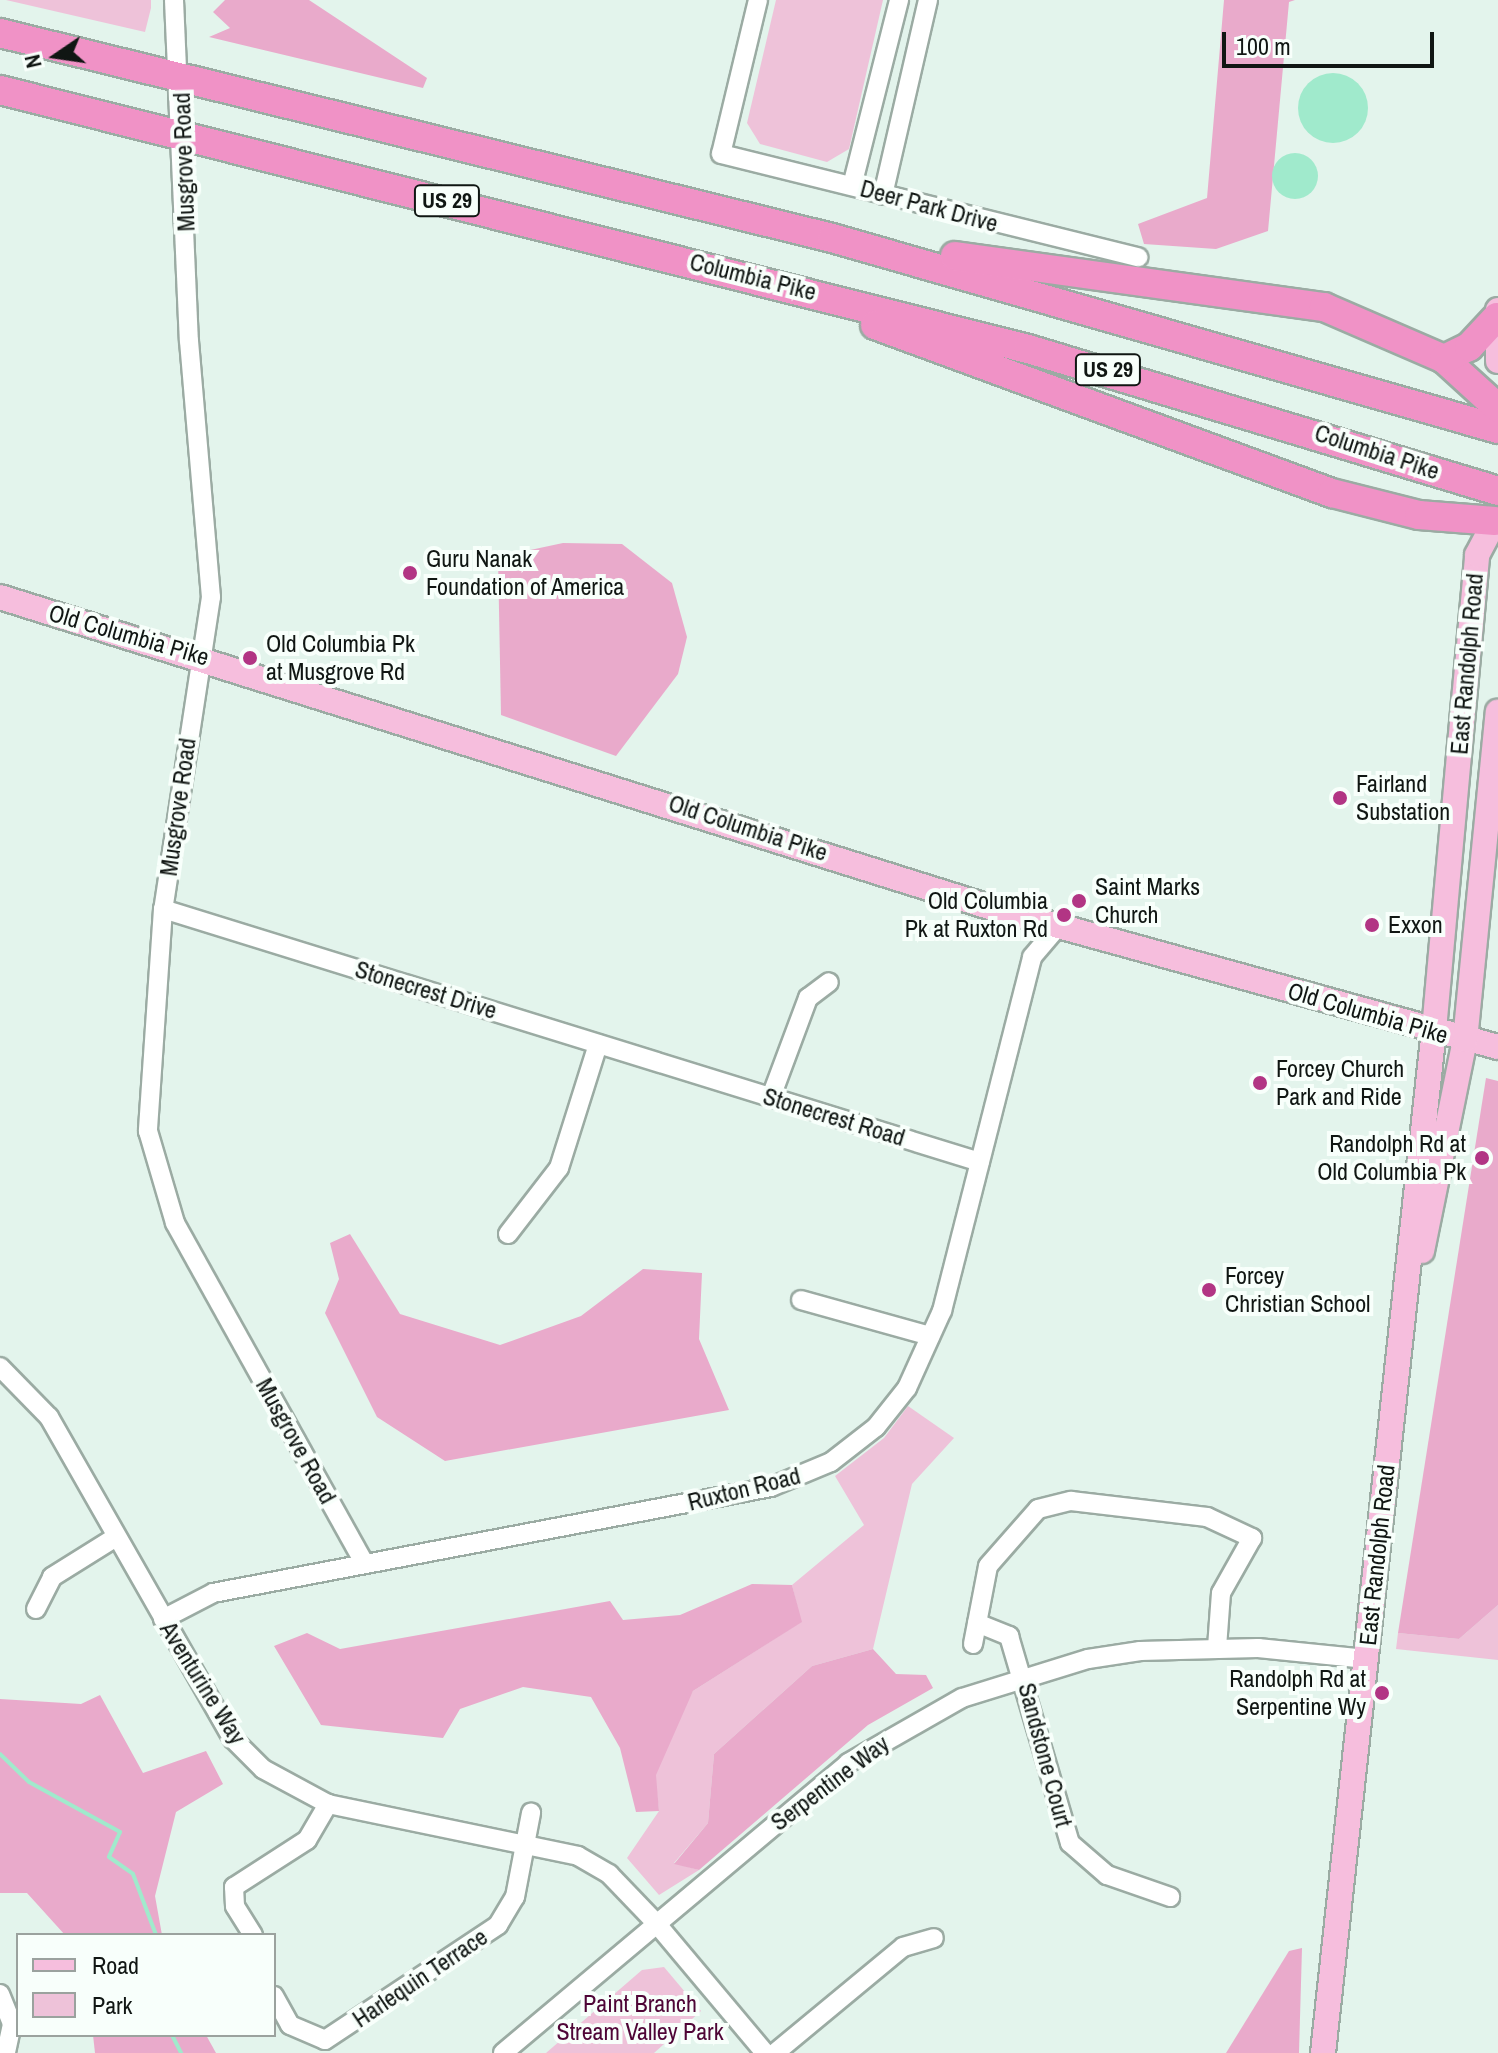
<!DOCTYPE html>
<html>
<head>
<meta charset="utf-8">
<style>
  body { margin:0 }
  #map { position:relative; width:1498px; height:2053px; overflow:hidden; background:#e3f4ec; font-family:"Archivo Narrow",sans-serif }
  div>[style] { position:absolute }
  .green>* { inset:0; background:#eec2d9 }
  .forest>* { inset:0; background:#e9aacb }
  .water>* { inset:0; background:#a0eacc }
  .round { border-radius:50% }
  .stream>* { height:4px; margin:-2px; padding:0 2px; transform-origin:2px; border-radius:2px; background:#a0eacc }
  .roads { filter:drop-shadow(2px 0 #9baba3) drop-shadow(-2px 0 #9baba3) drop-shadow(0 2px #9baba3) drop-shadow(0 -2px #9baba3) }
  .minor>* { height:18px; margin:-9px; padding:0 9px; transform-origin:9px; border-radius:9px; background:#fff }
  .major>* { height:24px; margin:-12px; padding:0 12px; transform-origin:12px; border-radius:12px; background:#f6bedd }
  .highway>* { height:28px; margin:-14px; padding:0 14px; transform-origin:14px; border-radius:14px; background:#f092c6 }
  .dots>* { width:22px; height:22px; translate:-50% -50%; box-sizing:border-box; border:4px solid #f8fffb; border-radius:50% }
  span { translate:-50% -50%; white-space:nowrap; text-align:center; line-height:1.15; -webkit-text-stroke:8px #f8fffb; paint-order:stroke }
  .shield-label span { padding:2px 6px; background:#f8fffb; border:2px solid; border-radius:6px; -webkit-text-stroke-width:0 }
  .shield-label { font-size:22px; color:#101613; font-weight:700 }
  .street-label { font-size:24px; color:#101613 }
  .poi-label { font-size:24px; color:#101613 }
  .left { translate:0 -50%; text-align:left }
  .right { translate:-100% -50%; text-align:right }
  .park-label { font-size:24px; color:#4e0536 }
  .legend { position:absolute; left:16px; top:1933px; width:260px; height:104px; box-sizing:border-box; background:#f8fffb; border:2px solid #9ba29e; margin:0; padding:10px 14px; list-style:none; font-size:24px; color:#101613 }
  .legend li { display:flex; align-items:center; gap:16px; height:40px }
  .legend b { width:40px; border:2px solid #9ba29e }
  .north { position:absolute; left:16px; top:16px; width:80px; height:80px; -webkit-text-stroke:6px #f8fffb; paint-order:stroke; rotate:257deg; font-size:22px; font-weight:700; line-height:32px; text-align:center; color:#101613 }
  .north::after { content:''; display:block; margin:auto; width:28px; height:36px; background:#101613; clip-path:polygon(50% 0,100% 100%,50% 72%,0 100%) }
  .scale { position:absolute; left:1222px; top:32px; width:212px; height:36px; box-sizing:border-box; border:4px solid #101613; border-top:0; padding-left:10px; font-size:24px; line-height:28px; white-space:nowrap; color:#101613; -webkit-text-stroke:6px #f8fffb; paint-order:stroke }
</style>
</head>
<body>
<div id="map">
  <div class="green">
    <i style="clip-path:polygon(6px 0,151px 0,151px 8px,145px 32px)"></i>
    <i style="clip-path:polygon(776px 0,883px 0,849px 149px,827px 162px,760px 144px,747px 123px)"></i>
    <i style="clip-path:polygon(908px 1406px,954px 1438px,912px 1484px,873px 1649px,812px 1666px,714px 1754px,708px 1823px,674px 1863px,699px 1870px,659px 1895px,627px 1858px,659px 1811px,655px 1775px,667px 1739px,693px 1691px,801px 1622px,792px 1585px,864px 1525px,835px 1476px,884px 1438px)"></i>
    <i style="clip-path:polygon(1498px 1605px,1498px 1660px,1396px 1649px,1398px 1633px,1459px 1639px)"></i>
    <i style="clip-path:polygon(664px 1967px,701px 2011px,654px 2053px,546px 2053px,642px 1970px)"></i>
  </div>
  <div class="forest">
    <i style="clip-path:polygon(225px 0,309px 0,427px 78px,423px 88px,209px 37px,230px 28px,213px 12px)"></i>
    <i style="clip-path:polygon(1224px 0,1295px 0,1289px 2px,1268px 231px,1216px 249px,1144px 244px,1138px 224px,1207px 198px)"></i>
    <i style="clip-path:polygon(563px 543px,622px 544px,672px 583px,687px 637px,678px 674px,616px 756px,501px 715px,498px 557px)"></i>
    <i style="clip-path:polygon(1486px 1078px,1498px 1081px,1498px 1605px,1459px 1639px,1398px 1633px)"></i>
    <i style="clip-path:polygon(350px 1234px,400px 1314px,500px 1345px,581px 1316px,643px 1269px,702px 1273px,699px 1339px,729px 1410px,445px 1461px,377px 1417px,325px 1313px,339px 1279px,330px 1243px)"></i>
    <i style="clip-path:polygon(752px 1584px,792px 1585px,802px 1622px,693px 1691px,656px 1775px,659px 1811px,636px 1812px,620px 1748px,591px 1697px,523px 1687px,460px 1709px,443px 1738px,321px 1725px,274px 1646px,307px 1633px,340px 1649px,610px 1601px,623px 1620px,680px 1615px)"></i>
    <i style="clip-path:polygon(873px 1649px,896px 1674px,926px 1675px,933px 1688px,868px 1725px,699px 1870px,674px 1864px,708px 1823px,714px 1754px,812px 1666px)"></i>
    <i style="clip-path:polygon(100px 1695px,143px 1773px,206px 1751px,223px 1784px,176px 1812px,155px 1896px,162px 1935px,65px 1935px,27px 1893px,0 1893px,0 1699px,81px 1704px)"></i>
    <i style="clip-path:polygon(1302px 1948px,1299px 2053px,1226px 2053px,1289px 1951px)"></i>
    <i style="clip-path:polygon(93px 2035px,206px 2035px,216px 2053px,95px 2053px)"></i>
  </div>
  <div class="water">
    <i class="round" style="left:1298px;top:73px;width:70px;height:70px"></i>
    <i class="round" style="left:1272px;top:153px;width:46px;height:46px"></i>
  </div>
  <div class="stream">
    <i style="left:0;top:1754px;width:40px;rotate:44deg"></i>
    <i style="left:29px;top:1782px;width:104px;rotate:28.8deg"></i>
    <i style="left:120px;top:1832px;width:27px;rotate:114deg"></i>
    <i style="left:109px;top:1857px;width:29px;rotate:35deg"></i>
    <i style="left:133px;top:1874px;width:65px;rotate:69.3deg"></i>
    <i style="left:172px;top:2035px;width:20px;rotate:63deg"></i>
  </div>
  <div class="roads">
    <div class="minor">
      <i style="left:174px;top:0;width:341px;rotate:87.5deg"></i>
      <i style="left:189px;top:341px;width:257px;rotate:85.1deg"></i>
      <i style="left:211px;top:597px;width:316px;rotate:98.7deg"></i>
      <i style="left:163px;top:909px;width:223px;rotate:93.9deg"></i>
      <i style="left:148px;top:1131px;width:96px;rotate:73.6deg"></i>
      <i style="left:175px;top:1223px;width:388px;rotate:60.9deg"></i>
      <i style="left:758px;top:0;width:158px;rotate:103.5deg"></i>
      <i style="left:721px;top:154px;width:430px;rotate:13.9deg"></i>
      <i style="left:852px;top:186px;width:192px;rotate:-75.8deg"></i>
      <i style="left:883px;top:195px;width:200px;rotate:-77deg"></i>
      <i style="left:163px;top:909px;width:855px;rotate:17.21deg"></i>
      <i style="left:771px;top:1097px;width:106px;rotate:-69.5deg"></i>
      <i style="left:808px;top:998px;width:26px;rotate:-37deg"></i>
      <i style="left:508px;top:1234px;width:83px;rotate:-52.3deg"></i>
      <i style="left:559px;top:1168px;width:130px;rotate:-72.5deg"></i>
      <i style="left:801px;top:1300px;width:134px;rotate:15.6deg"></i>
      <i style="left:0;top:1367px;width:70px;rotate:45.6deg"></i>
      <i style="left:49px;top:1417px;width:371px;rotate:60.3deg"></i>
      <i style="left:233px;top:1739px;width:42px;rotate:45deg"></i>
      <i style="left:263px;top:1769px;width:74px;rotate:28.3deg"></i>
      <i style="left:328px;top:1804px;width:255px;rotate:11.7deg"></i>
      <i style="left:578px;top:1856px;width:36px;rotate:30deg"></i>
      <i style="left:609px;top:1874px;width:68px;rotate:46.2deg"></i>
      <i style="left:656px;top:1923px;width:170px;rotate:50deg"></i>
      <i style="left:36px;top:1609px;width:36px;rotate:-63deg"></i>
      <i style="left:52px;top:1577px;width:75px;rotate:-32deg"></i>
      <i style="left:163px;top:1619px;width:56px;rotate:-27.5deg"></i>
      <i style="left:213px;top:1593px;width:568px;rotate:-10.76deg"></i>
      <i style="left:771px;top:1487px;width:65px;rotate:-22.6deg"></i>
      <i style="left:831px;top:1462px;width:57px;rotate:-37.9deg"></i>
      <i style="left:876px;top:1427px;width:50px;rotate:-51.5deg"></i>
      <i style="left:907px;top:1388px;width:85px;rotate:-65.6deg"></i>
      <i style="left:942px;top:1311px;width:365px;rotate:-75.7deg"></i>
      <i style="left:1032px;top:957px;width:45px;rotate:-49.5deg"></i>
      <i style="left:977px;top:1623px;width:35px;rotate:22deg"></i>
      <i style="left:1009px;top:1636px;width:216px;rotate:73.6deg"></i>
      <i style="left:1070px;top:1843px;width:49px;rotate:40.9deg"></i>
      <i style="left:1107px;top:1875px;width:67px;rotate:19.2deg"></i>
      <i style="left:973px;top:1644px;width:79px;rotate:-79.1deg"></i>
      <i style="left:988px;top:1566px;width:76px;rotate:-48.7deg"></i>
      <i style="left:1038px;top:1509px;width:34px;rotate:-14deg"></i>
      <i style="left:1071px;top:1501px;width:137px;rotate:6.7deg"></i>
      <i style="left:1207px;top:1517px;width:50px;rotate:25deg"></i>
      <i style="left:1252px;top:1538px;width:63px;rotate:119.4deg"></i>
      <i style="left:1221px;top:1593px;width:55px;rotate:94.2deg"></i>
      <i style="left:253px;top:1935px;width:34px;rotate:-122deg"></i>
      <i style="left:235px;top:1906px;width:19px;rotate:-93deg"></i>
      <i style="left:234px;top:1887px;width:87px;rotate:-32.8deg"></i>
      <i style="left:307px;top:1840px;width:42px;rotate:-59.7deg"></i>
      <i style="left:0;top:1994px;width:32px;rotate:68deg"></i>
      <i style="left:12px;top:2024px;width:30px;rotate:102deg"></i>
      <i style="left:274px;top:1996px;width:33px;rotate:61deg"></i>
      <i style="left:290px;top:2025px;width:38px;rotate:23deg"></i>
      <i style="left:325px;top:2040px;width:208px;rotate:-33.6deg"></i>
      <i style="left:498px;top:1925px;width:33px;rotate:-59deg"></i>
      <i style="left:515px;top:1897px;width:86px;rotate:-79.2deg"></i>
      <i style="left:503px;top:2053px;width:451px;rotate:-40deg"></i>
      <i style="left:848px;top:1763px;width:131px;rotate:-29.7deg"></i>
      <i style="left:962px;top:1698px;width:132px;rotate:-17.2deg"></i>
      <i style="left:1088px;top:1659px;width:53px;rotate:-8.7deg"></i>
      <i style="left:1140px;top:1651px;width:118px;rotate:-1.5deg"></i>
      <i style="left:1258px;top:1648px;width:109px;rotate:5.8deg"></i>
      <i style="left:775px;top:2053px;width:166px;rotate:-39.6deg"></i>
      <i style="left:903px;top:1947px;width:32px;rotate:-16deg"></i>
    </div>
    <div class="major">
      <i style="left:1498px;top:310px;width:51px;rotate:90deg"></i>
      <i style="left:0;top:597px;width:1033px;rotate:17.4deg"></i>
      <i style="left:986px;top:906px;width:531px;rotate:15.4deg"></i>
      <i style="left:1422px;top:1251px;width:215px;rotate:-78.5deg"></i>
      <i style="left:1465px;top:1040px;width:330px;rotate:-84.3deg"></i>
      <i style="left:1323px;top:2053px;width:1029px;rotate:-83.81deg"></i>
      <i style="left:1434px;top:1030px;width:477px;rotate:-84.8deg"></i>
      <i style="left:1477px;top:555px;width:38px;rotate:-62deg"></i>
    </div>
    <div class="highway">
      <i style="left:0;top:33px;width:857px;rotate:13.84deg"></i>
      <i style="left:832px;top:238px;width:693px;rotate:16deg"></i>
      <i style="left:0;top:90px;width:1060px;rotate:14.14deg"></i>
      <i style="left:1028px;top:349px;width:491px;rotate:16.8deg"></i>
      <i style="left:955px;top:256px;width:373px;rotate:7.9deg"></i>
      <i style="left:1324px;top:307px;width:131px;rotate:23.4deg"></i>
      <i style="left:1444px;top:359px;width:73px;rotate:42.2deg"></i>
      <i style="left:875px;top:325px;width:487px;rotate:20.2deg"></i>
      <i style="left:1332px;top:493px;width:90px;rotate:14.2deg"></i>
      <i style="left:1419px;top:515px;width:76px;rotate:4.5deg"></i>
      <i style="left:1444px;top:359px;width:28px;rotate:-26deg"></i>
      <i style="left:1469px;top:347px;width:41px;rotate:-47deg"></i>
    </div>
  </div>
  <div class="dots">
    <i style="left:410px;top:573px;background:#b23584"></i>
    <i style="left:250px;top:658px;background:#b23584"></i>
    <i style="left:1340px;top:798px;background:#b23584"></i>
    <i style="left:1079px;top:901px;background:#b23584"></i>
    <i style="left:1064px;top:915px;background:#b23584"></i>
    <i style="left:1372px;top:925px;background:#b23584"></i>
    <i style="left:1260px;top:1083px;background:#b23584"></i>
    <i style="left:1482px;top:1158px;background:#b23584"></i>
    <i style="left:1209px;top:1290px;background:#b23584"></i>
    <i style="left:1382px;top:1693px;background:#b23584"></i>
  </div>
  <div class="shield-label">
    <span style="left:447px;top:201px">US 29</span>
    <span style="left:1108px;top:370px">US 29</span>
  </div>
  <div class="street-label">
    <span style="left:184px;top:162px;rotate:-92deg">Musgrove Road</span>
    <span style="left:929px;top:206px;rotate:15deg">Deer Park Drive</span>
    <span style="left:753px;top:277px;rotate:14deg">Columbia Pike</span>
    <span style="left:1377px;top:452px;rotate:18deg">Columbia Pike</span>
    <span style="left:129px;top:635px;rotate:16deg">Old Columbia Pike</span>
    <span style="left:1467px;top:664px;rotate:-85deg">East Randolph Road</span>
    <span style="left:178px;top:807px;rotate:-82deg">Musgrove Road</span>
    <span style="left:748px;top:828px;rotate:18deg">Old Columbia Pike</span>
    <span style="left:426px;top:990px;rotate:17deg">Stonecrest Drive</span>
    <span style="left:1368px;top:1013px;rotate:16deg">Old Columbia Pike</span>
    <span style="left:834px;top:1117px;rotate:17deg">Stonecrest Road</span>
    <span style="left:296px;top:1441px;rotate:61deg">Musgrove Road</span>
    <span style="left:744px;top:1489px;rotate:-14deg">Ruxton Road</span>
    <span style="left:1377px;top:1555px;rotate:-84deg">East Randolph Road</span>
    <span style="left:203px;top:1683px;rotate:58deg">Aventurine Way</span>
    <span style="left:1045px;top:1755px;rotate:75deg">Sandstone Court</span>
    <span style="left:830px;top:1783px;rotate:-37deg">Serpentine Way</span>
    <span style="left:420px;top:1978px;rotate:-34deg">Harlequin Terrace</span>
  </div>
  <div class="poi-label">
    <span class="left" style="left:426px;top:573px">Guru Nanak<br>Foundation of America</span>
    <span class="left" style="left:266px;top:658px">Old Columbia Pk<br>at Musgrove Rd</span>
    <span class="left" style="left:1356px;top:798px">Fairland<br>Substation</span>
    <span class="left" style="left:1095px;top:901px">Saint Marks<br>Church</span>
    <span class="right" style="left:1048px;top:915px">Old Columbia<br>Pk at Ruxton Rd</span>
    <span class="left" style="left:1388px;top:925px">Exxon</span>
    <span class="left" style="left:1276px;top:1083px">Forcey Church<br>Park and Ride</span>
    <span class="right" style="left:1466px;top:1158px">Randolph Rd at<br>Old Columbia Pk</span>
    <span class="left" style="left:1225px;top:1290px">Forcey<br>Christian School</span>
    <span class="right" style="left:1366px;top:1693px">Randolph Rd at<br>Serpentine Wy</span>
  </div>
  <div class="park-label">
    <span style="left:640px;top:2018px">Paint Branch<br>Stream Valley Park</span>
  </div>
  <ul class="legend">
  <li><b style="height:10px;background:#f6bedd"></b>Road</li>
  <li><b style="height:22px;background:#eec2d9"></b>Park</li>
  </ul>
  <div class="north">N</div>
  <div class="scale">100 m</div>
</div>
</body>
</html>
